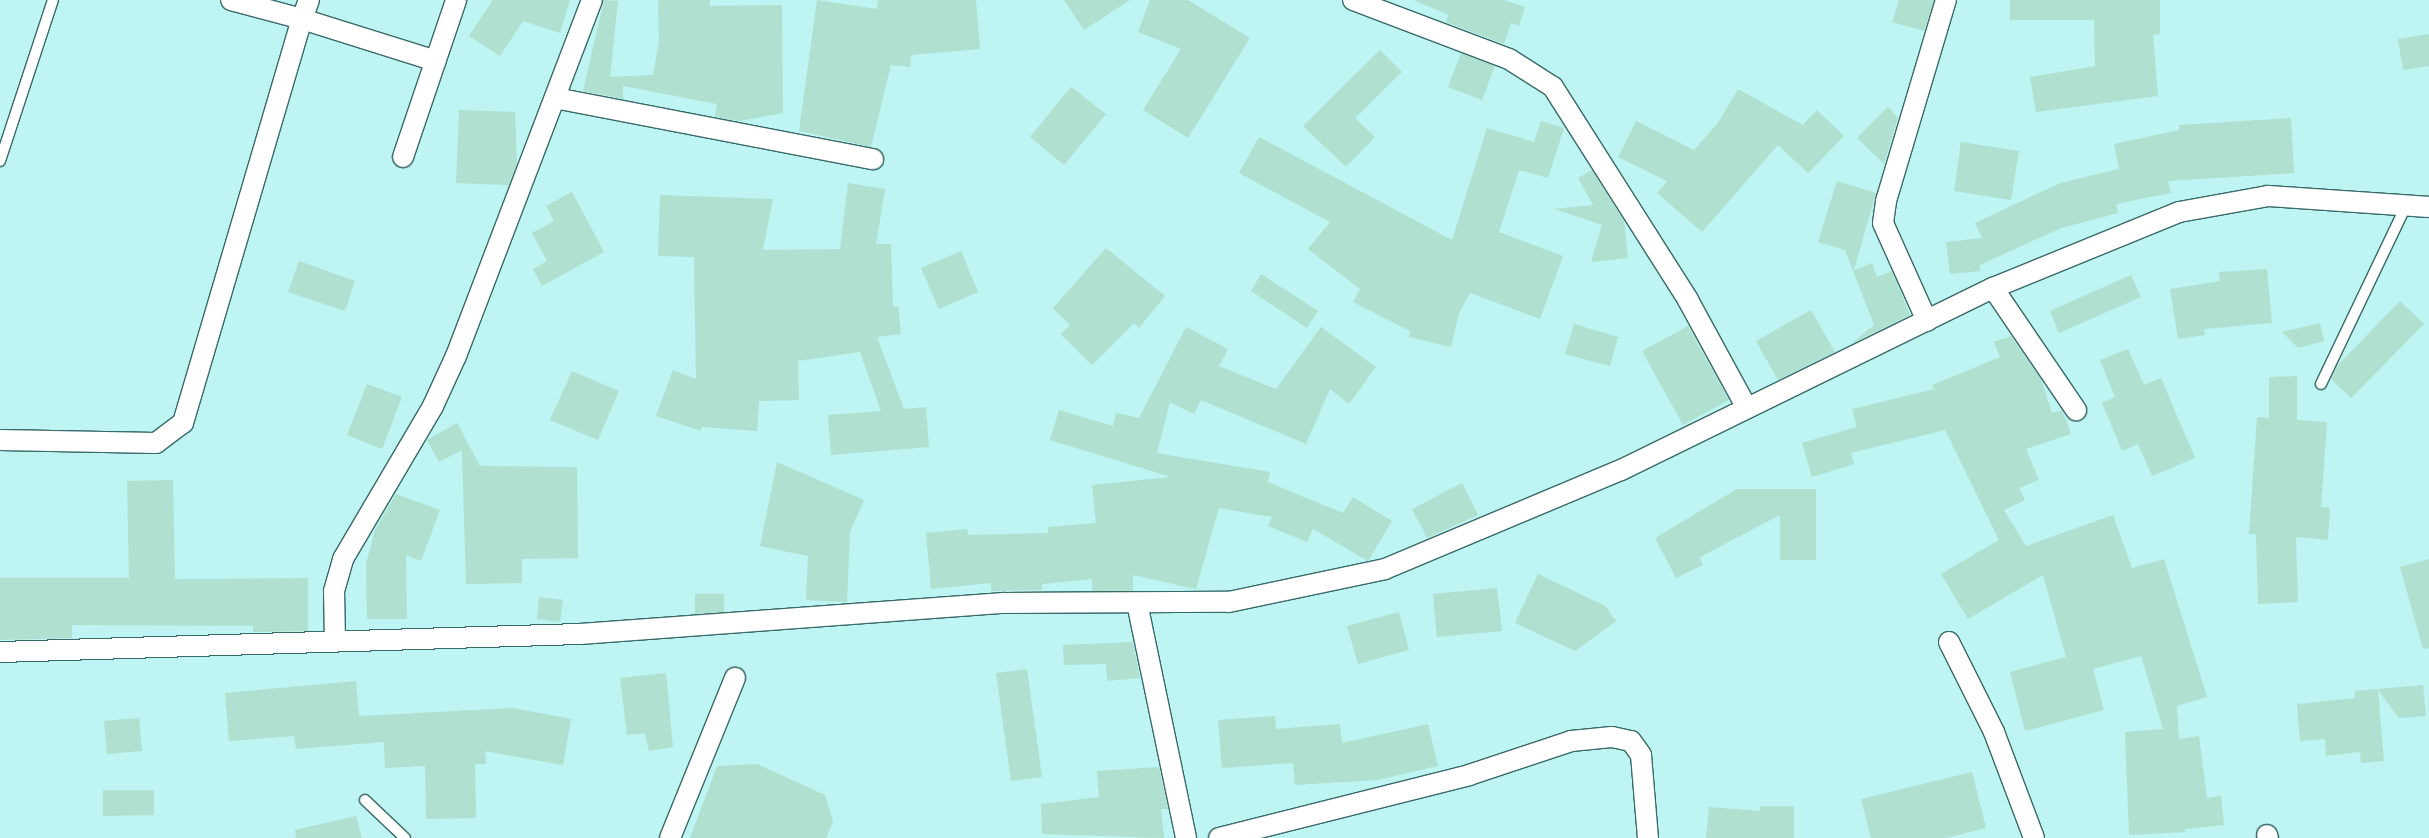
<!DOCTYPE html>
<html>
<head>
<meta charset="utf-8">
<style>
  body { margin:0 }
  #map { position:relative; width:2429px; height:838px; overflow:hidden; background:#bef4f1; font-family:Roboto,sans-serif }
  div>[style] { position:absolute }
  .building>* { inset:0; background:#afe0d0 }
  .roads { filter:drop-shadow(1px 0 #376a68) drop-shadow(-1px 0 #376a68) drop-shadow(0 1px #376a68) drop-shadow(0 -1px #376a68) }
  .service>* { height:10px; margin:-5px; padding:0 5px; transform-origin:5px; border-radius:5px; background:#fff }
  .minor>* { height:20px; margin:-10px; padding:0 10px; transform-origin:10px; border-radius:10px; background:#fff }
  span { translate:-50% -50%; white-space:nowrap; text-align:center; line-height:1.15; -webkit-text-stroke:4px #fff; paint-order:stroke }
</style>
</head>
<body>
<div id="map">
  <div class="building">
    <i style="clip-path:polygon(493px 0,570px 0,560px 33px,523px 21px,500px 56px,469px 36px)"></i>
    <i style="clip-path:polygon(604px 0,618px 1px,610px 77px,653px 75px,659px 41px,658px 0,710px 0,710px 6px,782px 5px,783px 113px,739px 121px,715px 117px,717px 104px,623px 86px,623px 99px,583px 91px)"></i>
    <i style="clip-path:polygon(817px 0,877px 9px,878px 0,976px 0,980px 49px,911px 55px,910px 67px,891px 65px,871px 147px,799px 131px)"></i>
    <i style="clip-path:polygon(1064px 0,1130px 0,1084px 30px)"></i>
    <i style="clip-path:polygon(1150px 0,1188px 0,1250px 38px,1188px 138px,1143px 110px,1181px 49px,1138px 32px)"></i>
    <i style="clip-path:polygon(1414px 0,1504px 0,1525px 7px,1519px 26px,1511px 23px,1504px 44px,1446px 22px,1448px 15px)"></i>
    <i style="clip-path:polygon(1899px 0,1934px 0,1924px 31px,1892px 22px)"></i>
    <i style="clip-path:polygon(2010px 0,2160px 0,2160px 34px,2153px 35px,2158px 96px,2036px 112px,2030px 77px,2095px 66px,2094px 20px,2010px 20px)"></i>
    <i style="clip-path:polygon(2429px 34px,2429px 66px,2403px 70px,2398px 39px)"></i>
    <i style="clip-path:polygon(1380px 50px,1402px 72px,1355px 118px,1375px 137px,1346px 167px,1303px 126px)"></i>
    <i style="clip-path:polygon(1461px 53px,1495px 66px,1482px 100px,1448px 87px)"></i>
    <i style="clip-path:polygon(1071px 87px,1106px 114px,1064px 165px,1030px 137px)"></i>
    <i style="clip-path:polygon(1738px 89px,1803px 125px,1817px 110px,1844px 136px,1808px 173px,1778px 145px,1702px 232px,1657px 193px,1667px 181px,1618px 157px,1636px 121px,1694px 150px,1718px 123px)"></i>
    <i style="clip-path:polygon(1888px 107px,1898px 118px,1884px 164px,1857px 138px)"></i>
    <i style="clip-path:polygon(459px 110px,515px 112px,517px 163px,509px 185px,456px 183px)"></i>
    <i style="clip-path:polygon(2291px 118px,2294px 173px,2168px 181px,2171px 193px,2116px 204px,2118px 213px,2061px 228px,1980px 265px,1980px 271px,1950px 274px,1946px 242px,1982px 238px,1975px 223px,2060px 183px,2119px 169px,2114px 144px,2179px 130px,2179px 125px)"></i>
    <i style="clip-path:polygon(1541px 121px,1564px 128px,1548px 178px,1519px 170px,1499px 232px,1563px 256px,1540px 319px,1470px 293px,1459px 313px,1451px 347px,1409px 337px,1410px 331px,1353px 302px,1360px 289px,1308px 249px,1330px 222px,1239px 173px,1259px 137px,1452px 240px,1487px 128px,1534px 142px)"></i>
    <i style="clip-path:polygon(1961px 142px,2019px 151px,2011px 200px,1954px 191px)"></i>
    <i style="clip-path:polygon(1592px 170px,1624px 221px,1628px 258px,1591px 262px,1602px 225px,1554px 209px,1593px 205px,1578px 178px)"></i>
    <i style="clip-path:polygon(1837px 181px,1876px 193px,1854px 270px,1872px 263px,1877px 277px,1892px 271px,1910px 315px,1851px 344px,1874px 325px,1845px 250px,1818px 242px)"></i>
    <i style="clip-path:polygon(848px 183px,885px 189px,876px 244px,891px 244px,893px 307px,898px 306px,901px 334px,877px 337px,904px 409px,926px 407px,929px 447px,831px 455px,828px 415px,881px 411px,860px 352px,798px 361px,799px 400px,759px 401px,757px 431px,702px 427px,701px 431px,656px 416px,673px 370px,696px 379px,694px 257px,658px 256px,660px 195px,773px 199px,763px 250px,840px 249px)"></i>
    <i style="clip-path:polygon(572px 192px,604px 252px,542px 286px,533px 269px,547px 261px,532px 233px,554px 221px,546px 206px)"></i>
    <i style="clip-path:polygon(1106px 248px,1165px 296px,1139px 328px,1134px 323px,1092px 365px,1061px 334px,1070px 325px,1053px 308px)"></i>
    <i style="clip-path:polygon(961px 251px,978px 292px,939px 309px,921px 268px)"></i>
    <i style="clip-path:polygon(299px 261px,355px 281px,345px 311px,288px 292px)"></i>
    <i style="clip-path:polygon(2267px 269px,2272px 323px,2204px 329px,2205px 335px,2178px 339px,2170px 289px,2220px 281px,2219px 272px)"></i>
    <i style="clip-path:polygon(1261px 274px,1318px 311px,1307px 328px,1251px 291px)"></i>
    <i style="clip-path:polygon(2131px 275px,2141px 297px,2059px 333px,2050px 311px)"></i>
    <i style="clip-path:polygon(2400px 301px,2424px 324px,2351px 398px,2331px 379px,2337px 366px)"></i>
    <i style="clip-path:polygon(1811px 310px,1835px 352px,1778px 380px,1756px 341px)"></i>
    <i style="clip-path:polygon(2320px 323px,2324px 341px,2298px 348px,2282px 332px)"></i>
    <i style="clip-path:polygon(1574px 324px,1618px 337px,1610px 366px,1565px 354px)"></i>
    <i style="clip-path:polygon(1688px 326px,1729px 400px,1683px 425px,1642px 351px)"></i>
    <i style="clip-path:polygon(1186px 327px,1228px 349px,1219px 366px,1276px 389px,1321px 327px,1376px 367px,1349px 404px,1330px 389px,1306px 444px,1201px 400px,1194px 414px,1170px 402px,1157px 453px,1270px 472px,1268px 482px,1343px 513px,1353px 497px,1392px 521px,1368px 561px,1313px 529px,1307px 542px,1268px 526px,1272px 517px,1219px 508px,1196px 589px,1133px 575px,1133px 591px,1092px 591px,1092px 579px,1042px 584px,1042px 590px,991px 591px,991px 583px,931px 589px,926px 533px,967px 529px,968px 535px,1048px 533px,1048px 527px,1096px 523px,1092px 485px,1171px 477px,1050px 440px,1059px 410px,1113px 426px,1116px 413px,1139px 418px)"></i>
    <i style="clip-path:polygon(2011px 336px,2041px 379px,2052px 413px,2062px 410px,2071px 434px,2026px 449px,2039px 480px,2019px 488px,2025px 500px,2004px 510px,2026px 546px,2113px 515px,2132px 568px,2164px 559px,2207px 697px,2177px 706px,2179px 739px,2199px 736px,2207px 798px,2221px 796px,2224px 825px,2185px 829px,2185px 832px,2129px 835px,2125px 732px,2163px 729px,2141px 656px,2093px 669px,2104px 710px,2025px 731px,2010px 672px,2066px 657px,2043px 575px,1968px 619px,1941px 574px,1999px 540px,1945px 430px,1851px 453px,1854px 464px,1812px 477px,1802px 443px,1857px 427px,1852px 409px,1934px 389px,1932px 385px,2000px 357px,1994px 342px)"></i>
    <i style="clip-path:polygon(2128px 349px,2144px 385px,2161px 378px,2195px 458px,2152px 476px,2138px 444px,2122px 451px,2102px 403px,2115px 397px,2100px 360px)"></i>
    <i style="clip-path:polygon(572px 371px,619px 391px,598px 440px,550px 420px)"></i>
    <i style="clip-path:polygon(2297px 376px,2297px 420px,2327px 422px,2321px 507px,2330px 508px,2328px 540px,2296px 537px,2298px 602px,2258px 604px,2256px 534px,2249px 534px,2257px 417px,2269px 418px,2269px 377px)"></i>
    <i style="clip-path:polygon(367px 384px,402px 397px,382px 449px,347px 435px)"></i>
    <i style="clip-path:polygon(457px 423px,480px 466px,577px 467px,578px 558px,522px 559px,522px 583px,466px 584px,462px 450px,439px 462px,427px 440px)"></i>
    <i style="clip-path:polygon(777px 462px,864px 500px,850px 532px,847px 602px,806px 600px,808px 556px,760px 546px)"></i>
    <i style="clip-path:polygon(173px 480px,175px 579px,308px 578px,308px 631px,253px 632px,253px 626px,72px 625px,72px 638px,0 640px,0 578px,129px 578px,127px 481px)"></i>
    <i style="clip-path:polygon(1462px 483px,1478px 515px,1427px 538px,1412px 509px)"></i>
    <i style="clip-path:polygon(1737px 489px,1816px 489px,1816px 560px,1780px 560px,1780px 515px,1700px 557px,1703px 565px,1676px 578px,1655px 538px)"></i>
    <i style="clip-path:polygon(396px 494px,440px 510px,421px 561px,406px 555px,407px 619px,367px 619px,366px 564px,375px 530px)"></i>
    <i style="clip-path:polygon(2429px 559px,2429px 648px,2423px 649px,2400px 567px)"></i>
    <i style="clip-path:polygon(1538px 574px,1605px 606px,1616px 621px,1575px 651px,1515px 623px)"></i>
    <i style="clip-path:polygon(1497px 588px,1502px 631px,1437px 637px,1433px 594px)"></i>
    <i style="clip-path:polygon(695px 594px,724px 594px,724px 612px,695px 614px)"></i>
    <i style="clip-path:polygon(539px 597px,563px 600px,560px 622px,537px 619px)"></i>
    <i style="clip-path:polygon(1399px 612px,1409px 650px,1358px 664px,1347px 626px)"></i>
    <i style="clip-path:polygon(1133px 642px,1140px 678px,1107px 681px,1106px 664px,1064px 665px,1063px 645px)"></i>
    <i style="clip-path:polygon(1027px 669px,1042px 777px,1011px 781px,996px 673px)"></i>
    <i style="clip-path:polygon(666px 673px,673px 747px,649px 751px,645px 733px,627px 735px,620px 678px)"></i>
    <i style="clip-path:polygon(356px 681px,359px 716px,513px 708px,571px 719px,563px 765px,485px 751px,486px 764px,475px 764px,476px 818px,426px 819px,425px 766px,385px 768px,384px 742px,296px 749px,294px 736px,229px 741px,225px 693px)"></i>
    <i style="clip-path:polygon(2423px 685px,2426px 716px,2399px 718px,2378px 690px,2384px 761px,2361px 763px,2360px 752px,2326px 756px,2325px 739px,2300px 741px,2297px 704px,2355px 698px,2355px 691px)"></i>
    <i style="clip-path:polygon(1275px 716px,1276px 729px,1340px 724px,1342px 743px,1428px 724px,1438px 766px,1377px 780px,1295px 785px,1293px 763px,1222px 768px,1218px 720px)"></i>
    <i style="clip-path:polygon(139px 718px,142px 751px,107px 754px,104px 721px)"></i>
    <i style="clip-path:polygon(757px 764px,825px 795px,833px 822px,826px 838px,690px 838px,717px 766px)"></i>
    <i style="clip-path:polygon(1159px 767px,1168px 809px,1161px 809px,1164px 838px,1042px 834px,1041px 804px,1099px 797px,1097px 771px)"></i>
    <i style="clip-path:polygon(1972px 772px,1986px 828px,1946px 838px,1871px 838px,1861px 799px)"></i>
    <i style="clip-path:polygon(103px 790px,154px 790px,154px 815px,103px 816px)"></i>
    <i style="clip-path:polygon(1760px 806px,1794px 806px,1794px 838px,1706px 838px,1709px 807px,1760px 811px)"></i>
    <i style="clip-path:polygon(356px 816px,362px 838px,296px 838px,295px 830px)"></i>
  </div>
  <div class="roads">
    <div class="service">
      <i style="left:0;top:161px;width:169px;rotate:-71.8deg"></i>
      <i style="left:2321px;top:384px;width:199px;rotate:-64.5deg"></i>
      <i style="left:365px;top:800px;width:55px;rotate:43.5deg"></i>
    </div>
    <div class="minor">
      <i style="left:231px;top:0;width:73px;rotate:15deg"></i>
      <i style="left:302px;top:19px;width:20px;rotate:-70deg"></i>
      <i style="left:1353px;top:0;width:167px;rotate:20.7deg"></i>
      <i style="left:1509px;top:59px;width:52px;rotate:32.5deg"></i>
      <i style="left:1553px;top:87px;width:252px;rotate:57.6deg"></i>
      <i style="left:1688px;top:300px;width:123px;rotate:61.4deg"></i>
      <i style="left:555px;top:98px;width:324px;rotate:10.9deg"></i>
      <i style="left:403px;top:157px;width:166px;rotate:-71.3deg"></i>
      <i style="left:1993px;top:288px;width:148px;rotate:55.8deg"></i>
      <i style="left:1927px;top:321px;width:107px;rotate:-114.2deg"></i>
      <i style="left:1883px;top:223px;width:22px;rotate:-82deg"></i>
      <i style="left:1886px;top:201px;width:210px;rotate:-73.4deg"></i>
      <i style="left:0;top:440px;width:156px;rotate:1.1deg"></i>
      <i style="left:156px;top:443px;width:34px;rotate:-37deg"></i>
      <i style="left:183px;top:423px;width:421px;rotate:-73.6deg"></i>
      <i style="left:302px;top:19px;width:140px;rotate:17.4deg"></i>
      <i style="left:1137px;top:603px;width:240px;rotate:78.2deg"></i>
      <i style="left:335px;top:641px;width:50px;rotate:-91.1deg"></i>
      <i style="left:334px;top:591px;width:33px;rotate:-74deg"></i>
      <i style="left:343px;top:559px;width:178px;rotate:-59.5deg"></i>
      <i style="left:433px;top:406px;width:55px;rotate:-65.3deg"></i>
      <i style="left:456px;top:356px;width:381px;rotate:-69.1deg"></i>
      <i style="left:1949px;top:642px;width:101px;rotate:63.4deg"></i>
      <i style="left:1994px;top:732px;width:113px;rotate:69.3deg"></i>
      <i style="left:0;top:652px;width:580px;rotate:-1.78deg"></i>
      <i style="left:580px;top:634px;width:425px;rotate:-4.2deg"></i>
      <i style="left:1004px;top:603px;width:225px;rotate:-0.3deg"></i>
      <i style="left:1229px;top:602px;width:159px;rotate:-11.9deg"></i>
      <i style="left:1385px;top:569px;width:256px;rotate:-22.8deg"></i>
      <i style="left:1621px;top:470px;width:414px;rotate:-26.1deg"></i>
      <i style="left:1993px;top:288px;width:201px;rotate:-22.2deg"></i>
      <i style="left:2179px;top:212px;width:90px;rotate:-10.2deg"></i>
      <i style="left:2268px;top:196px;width:161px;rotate:3.9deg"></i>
      <i style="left:2267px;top:835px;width:3px;rotate:72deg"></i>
      <i style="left:670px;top:838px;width:173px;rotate:-67.9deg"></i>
      <i style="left:1219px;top:838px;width:258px;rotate:-14.1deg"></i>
      <i style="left:1469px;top:775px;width:108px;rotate:-18.4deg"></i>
      <i style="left:1571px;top:741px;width:41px;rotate:-5.6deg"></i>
      <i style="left:1612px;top:737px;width:19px;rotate:12deg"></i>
      <i style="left:1631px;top:741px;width:17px;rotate:54deg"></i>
      <i style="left:1641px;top:755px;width:83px;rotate:85.2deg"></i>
    </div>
  </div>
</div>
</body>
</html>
